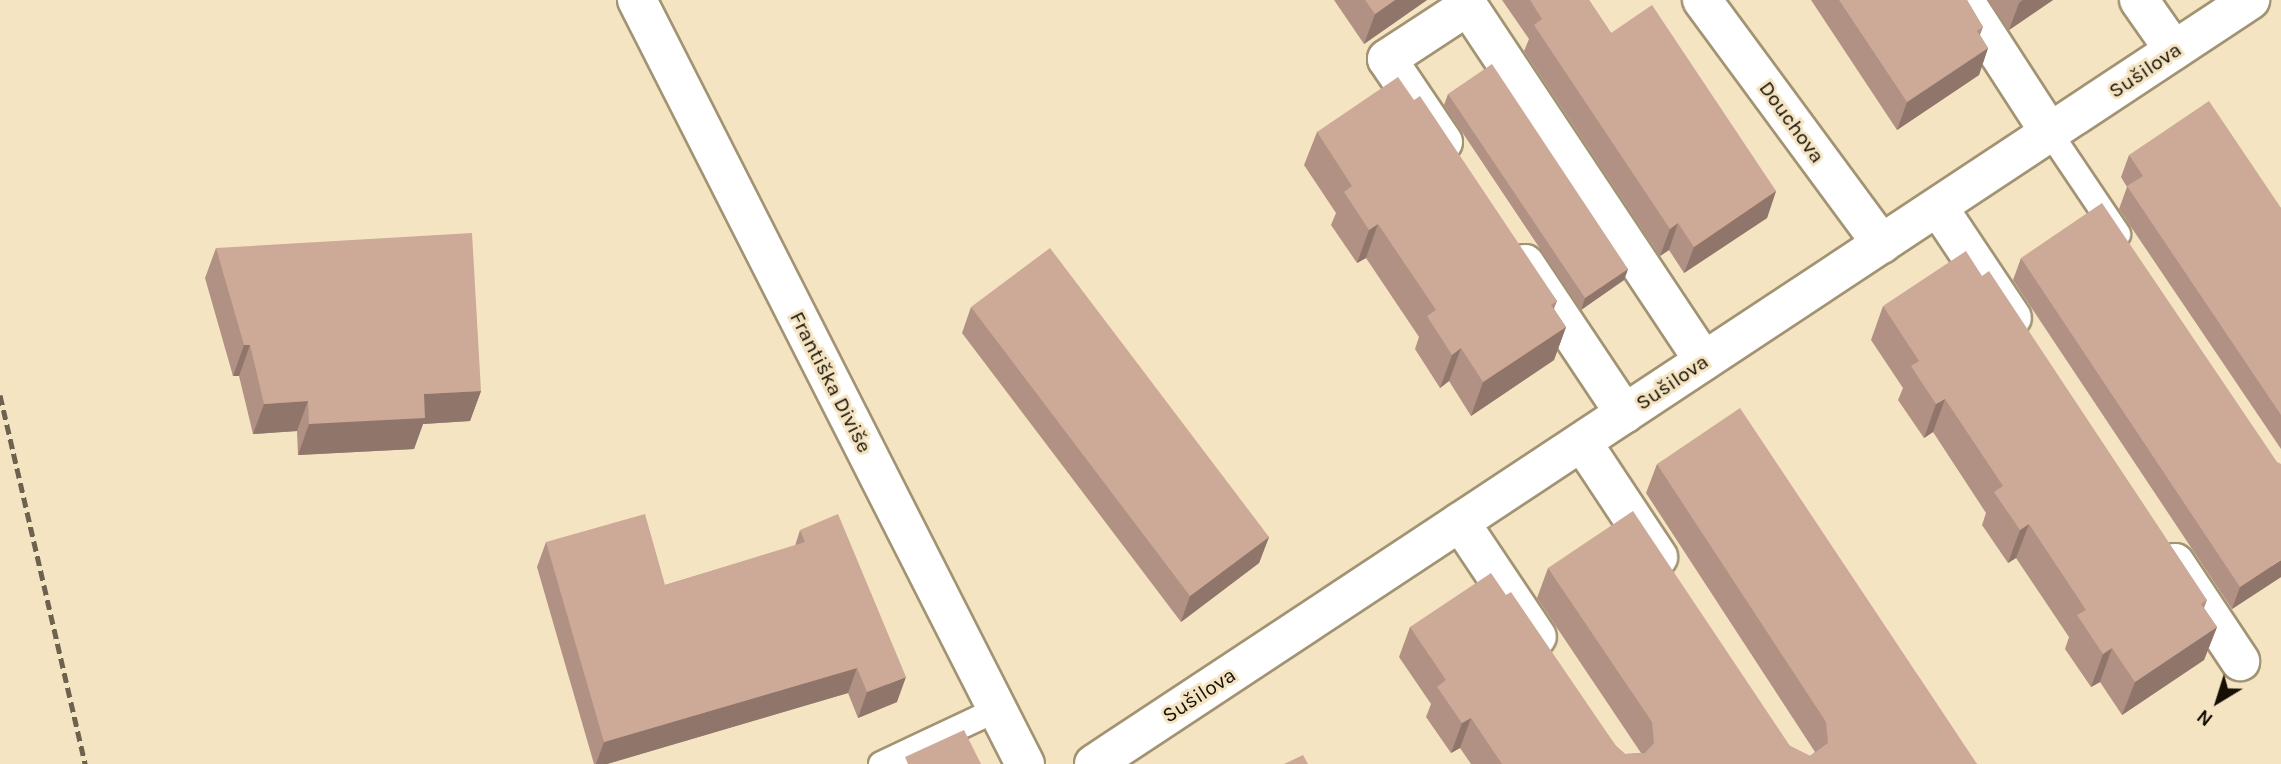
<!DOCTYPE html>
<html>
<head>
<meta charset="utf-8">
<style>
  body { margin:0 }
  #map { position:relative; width:2281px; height:764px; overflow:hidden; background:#f5e4c2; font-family:Karla,sans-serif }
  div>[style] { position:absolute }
  .roads { filter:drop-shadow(2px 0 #a29373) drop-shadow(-2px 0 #a29373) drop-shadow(0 2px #a29373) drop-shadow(0 -2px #a29373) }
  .service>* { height:24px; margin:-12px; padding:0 12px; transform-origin:12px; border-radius:12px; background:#fff }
  .minor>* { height:38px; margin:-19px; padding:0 19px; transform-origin:19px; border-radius:19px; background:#fff }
  .rail>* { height:5px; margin-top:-2.5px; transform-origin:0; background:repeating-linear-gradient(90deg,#6c624e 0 10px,transparent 0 15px) }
  .wall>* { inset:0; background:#b09183 }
  .shaded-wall>* { inset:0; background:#90766a }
  .building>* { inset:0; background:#cda998 }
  span { translate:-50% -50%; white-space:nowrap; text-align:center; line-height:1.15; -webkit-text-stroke:6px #f5e4c2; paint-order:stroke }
  .street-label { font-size:21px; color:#150f04 }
  .north { position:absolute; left:2183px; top:666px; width:70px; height:70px; -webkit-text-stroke:5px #f5e4c2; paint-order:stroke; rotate:218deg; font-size:19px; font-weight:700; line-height:28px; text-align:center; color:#150f04 }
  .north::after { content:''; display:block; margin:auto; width:24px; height:32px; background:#150f04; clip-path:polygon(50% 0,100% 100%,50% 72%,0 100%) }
</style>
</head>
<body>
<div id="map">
  <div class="roads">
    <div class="service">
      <i style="left:2050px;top:133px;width:122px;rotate:56deg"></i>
      <i style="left:881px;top:764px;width:129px;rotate:-25.2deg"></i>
    </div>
    <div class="minor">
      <i style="left:637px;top:0;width:857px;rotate:63.08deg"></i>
      <i style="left:1702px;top:0;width:303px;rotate:53.6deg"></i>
      <i style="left:1964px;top:0;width:158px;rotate:57.1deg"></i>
      <i style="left:2139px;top:0;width:61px;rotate:55deg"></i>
      <i style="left:1443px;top:142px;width:100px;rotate:-124deg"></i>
      <i style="left:1387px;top:59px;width:97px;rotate:-33.2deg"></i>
      <i style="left:1468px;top:6px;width:426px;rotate:56.4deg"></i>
      <i style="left:1938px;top:207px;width:133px;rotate:56.3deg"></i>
      <i style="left:1525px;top:264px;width:180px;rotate:56.3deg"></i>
      <i style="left:1582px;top:442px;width:138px;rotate:56.5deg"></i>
      <i style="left:1460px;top:522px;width:138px;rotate:56.2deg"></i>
      <i style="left:2175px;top:563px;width:118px;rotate:56.4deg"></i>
      <i style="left:1094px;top:764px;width:1386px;rotate:-33.46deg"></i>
    </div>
  </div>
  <div class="rail">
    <i style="left:0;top:395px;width:379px;rotate:77deg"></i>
  </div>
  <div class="wall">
    <i style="clip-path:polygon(1334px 0,1427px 0,1364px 44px)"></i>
    <i style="clip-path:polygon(1502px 0,1589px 0,1611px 33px,1776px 191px,1767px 218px,1684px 273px,1669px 250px,1660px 256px,1524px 51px,1529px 39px)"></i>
    <i style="clip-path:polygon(1811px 0,1967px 0,1983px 27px,1980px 35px,1988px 48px,1979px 75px,1897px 130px)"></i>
    <i style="clip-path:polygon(1988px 0,2053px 0,2009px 30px)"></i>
    <i style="clip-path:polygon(1448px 94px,1628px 269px,1624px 280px,1581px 310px,1444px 105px)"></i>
    <i style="clip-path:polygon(1414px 100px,1557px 301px,1554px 309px,1566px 327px,1554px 360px,1471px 416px,1449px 381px,1440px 388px,1415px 349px,1419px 337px,1366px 258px,1357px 263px,1331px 225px,1336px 213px,1304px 165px,1317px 132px)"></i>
    <i style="clip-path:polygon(2129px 155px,2281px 208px,2281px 449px,2119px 209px,2127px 187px,2121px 177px)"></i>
    <i style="clip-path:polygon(216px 248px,481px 391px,470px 421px,423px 424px,414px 449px,298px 455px,297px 431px,253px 434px,239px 376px,233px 376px,205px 278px)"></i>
    <i style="clip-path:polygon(2021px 258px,2281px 577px,2232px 609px,2013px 280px)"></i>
    <i style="clip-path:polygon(1883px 306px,2207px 600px,2204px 608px,2217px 627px,2204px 660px,2122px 715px,2100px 682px,2091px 687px,2065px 649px,2069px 637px,2016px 558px,2008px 563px,1982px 525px,1986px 513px,1933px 432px,1924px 438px,1898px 400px,1903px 388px,1871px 340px)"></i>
    <i style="clip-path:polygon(971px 307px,1269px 537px,1259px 563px,1181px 622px,962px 333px)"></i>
    <i style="clip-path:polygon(1657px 464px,1977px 764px,1471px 764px,1460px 748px,1451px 753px,1426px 717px,1431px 704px,1399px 657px,1410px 627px,1506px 595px,1616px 746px,1625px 754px,1641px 753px,1537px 598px,1548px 568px,1790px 746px,1810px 756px,1815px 752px,1646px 493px)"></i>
    <i style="clip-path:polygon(800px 530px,897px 702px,858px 718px,848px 693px,607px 764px,594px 764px,537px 567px,546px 542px,665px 585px,795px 546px)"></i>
  </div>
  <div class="shaded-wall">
    <i style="clip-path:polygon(1395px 0,1427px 0,1364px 44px,1375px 14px)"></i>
    <i style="clip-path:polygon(2023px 0,2053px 0,2009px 30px,2019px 3px)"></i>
    <i style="clip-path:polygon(1988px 48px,1979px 75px,1897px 130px,1907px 102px)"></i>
    <i style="clip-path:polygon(1776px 191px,1767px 218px,1684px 273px,1694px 247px)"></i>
    <i style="clip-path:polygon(1678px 223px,1669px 250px,1660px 256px,1670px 229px)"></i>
    <i style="clip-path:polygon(1378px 224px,1366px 258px,1357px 263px,1369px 230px)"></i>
    <i style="clip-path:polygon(1628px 269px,1624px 280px,1581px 310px,1585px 298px)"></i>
    <i style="clip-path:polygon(1566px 327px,1554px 360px,1471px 416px,1483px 382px)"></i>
    <i style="clip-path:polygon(244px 345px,250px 345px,239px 376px,233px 376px)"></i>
    <i style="clip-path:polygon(1461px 348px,1449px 381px,1440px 388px,1452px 355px)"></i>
    <i style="clip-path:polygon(481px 391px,470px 421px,423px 424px,414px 449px,298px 455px,309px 424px,424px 394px)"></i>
    <i style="clip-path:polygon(1945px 399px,1933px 432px,1924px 438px,1936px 404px)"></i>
    <i style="clip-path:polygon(308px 401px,297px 431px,253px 434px,264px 404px)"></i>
    <i style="clip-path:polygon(2029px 524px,2016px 558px,2008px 563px,2020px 530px)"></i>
    <i style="clip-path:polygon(1269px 537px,1259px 563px,1181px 622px,1190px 596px)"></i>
    <i style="clip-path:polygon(2281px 560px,2281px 577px,2232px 609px,2240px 587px)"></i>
    <i style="clip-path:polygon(2217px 627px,2204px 660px,2122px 715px,2135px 682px)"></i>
    <i style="clip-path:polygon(2112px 648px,2100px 682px,2091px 687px,2103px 654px)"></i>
    <i style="clip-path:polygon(857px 668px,848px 693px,607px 764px,596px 764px,604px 742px)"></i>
    <i style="clip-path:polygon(906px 677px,897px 702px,858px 718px,867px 692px)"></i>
    <i style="clip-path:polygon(1471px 718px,1460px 748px,1451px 753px,1462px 723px)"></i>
  </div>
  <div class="building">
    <i style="clip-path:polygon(1365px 0,1395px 0,1375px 14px)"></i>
    <i style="clip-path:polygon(1530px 0,1589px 0,1611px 33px,1652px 5px,1776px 191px,1694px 247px,1678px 223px,1670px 229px,1534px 25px,1542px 19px)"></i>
    <i style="clip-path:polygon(1839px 0,1967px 0,1983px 27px,1977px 31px,1988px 48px,1907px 102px)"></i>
    <i style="clip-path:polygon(1492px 64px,1628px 269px,1585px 298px,1448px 94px)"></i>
    <i style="clip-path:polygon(1398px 77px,1414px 100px,1420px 96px,1557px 301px,1551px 305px,1566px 327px,1483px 382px,1461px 348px,1452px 355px,1427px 316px,1436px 310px,1378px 224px,1369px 230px,1344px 192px,1352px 186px,1317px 132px)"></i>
    <i style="clip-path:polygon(2209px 101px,2281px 208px,2281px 415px,2127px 186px,2143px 176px,2129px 155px)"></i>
    <i style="clip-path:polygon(2102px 203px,2277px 462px,2281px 464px,2281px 560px,2240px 587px,2021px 258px)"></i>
    <i style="clip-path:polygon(472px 233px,481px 391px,424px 394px,425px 418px,309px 424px,308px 401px,264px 404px,250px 345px,244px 345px,216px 248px)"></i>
    <i style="clip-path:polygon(1050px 248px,1269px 537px,1190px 596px,971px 307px)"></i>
    <i style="clip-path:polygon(1966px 251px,1982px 276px,1989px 271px,2207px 600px,2201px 604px,2217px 627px,2135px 682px,2112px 648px,2103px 654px,2077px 615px,2086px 610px,2029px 524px,2020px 530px,1994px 492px,2003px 486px,1945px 399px,1936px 404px,1911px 366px,1919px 361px,1883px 306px)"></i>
    <i style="clip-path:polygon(1740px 408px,1977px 764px,1502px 764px,1471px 718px,1462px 723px,1437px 687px,1446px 680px,1410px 627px,1491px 573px,1506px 595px,1511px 592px,1616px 746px,1625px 754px,1645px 753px,1654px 743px,1652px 722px,1548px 568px,1633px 511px,1790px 746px,1810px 756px,1828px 743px,1826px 722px,1657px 464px)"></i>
    <i style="clip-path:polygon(645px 514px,665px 585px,805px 542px,800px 530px,838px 514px,906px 677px,867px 692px,857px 668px,604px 742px,546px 542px)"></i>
    <i style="clip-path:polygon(964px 730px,981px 764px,908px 764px,905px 757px)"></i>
    <i style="clip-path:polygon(1303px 755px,1308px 764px,1284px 764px)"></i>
  </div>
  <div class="street-label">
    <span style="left:2145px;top:70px;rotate:-34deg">Sušilova</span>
    <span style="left:1792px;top:122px;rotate:54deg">Douchova</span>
    <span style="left:831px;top:382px;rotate:63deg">Františka Diviše</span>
    <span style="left:1672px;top:382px;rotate:-34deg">Sušilova</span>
    <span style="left:1199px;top:695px;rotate:-33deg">Sušilova</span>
  </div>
  <div class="north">N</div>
</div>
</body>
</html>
